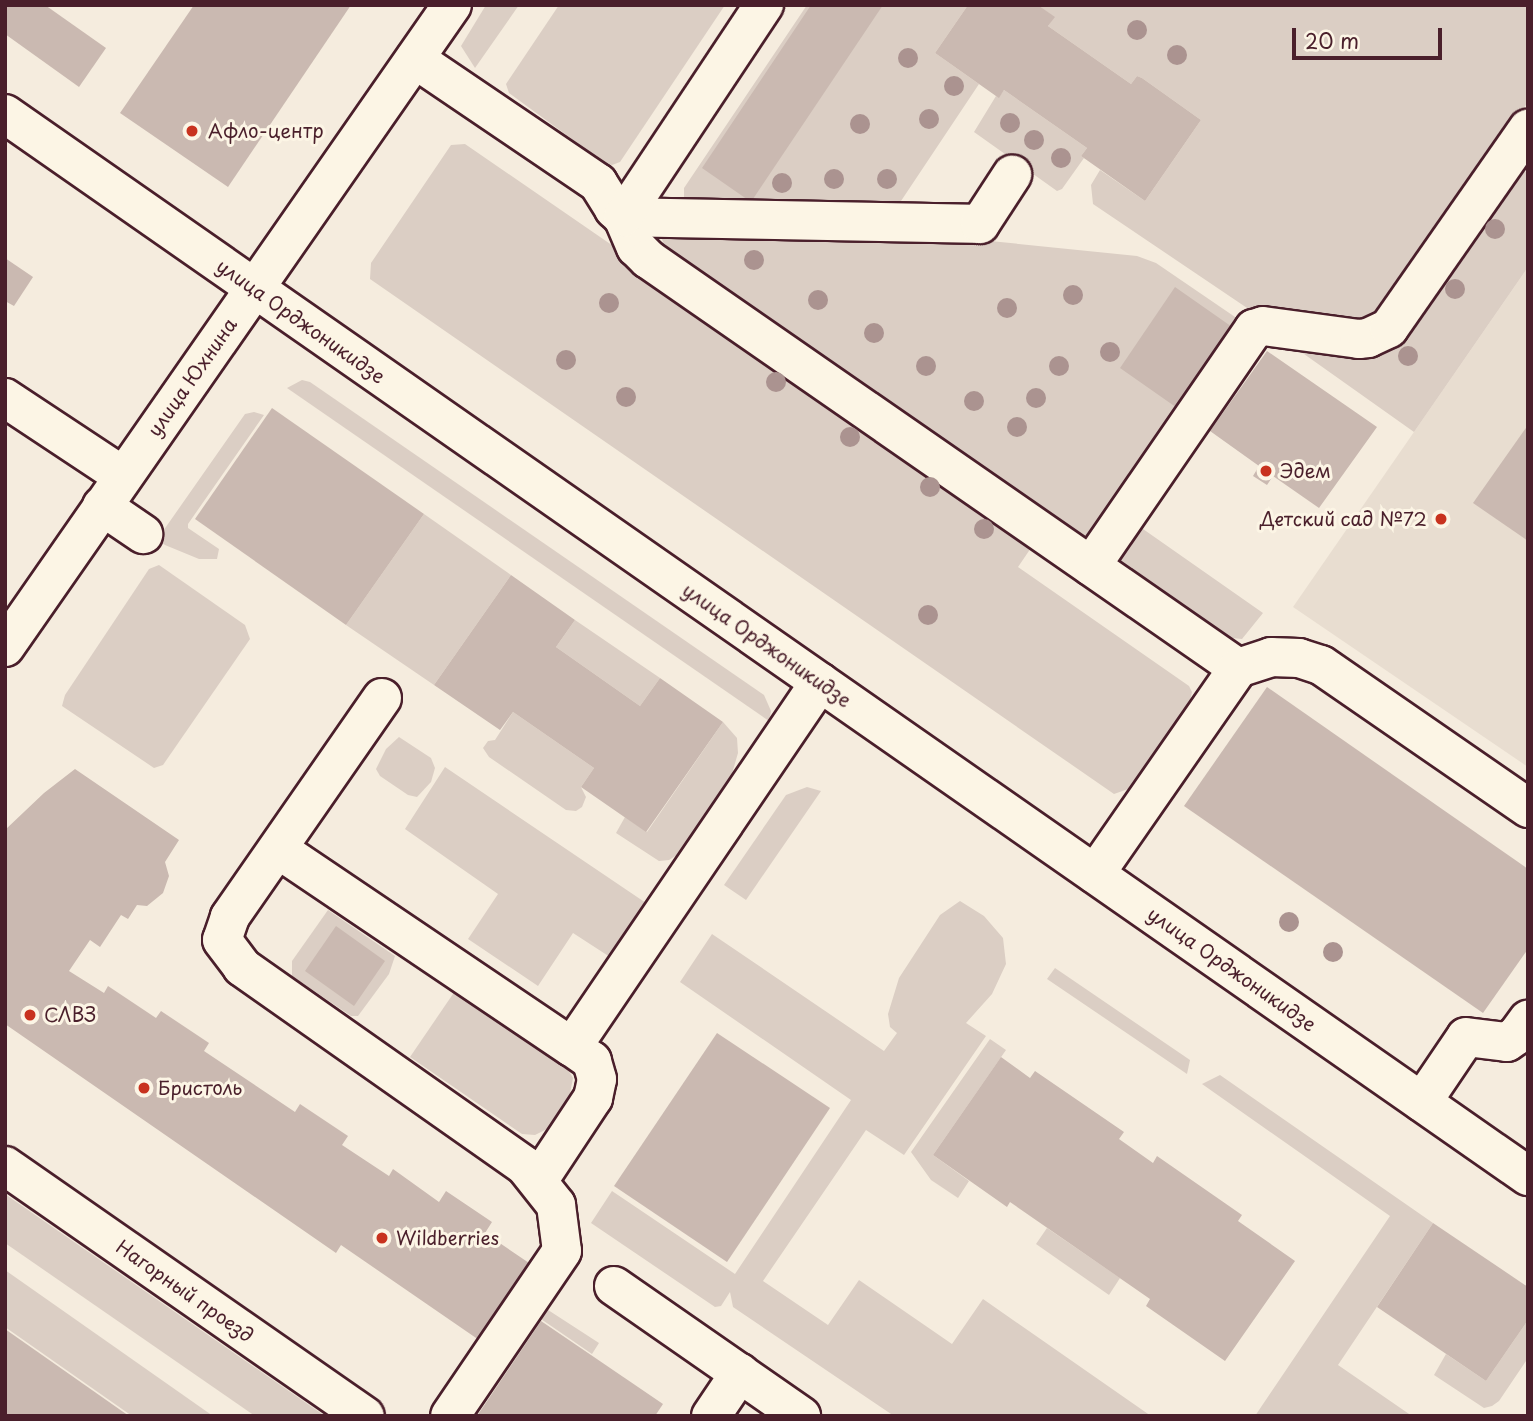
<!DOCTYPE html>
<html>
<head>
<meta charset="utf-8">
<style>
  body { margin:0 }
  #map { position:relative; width:1533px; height:1421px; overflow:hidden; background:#f5ecde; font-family:"Playpen Sans",sans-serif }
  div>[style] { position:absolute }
  .built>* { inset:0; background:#e8ddd0 }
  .green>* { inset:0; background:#dbcec4 }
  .building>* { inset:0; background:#cab9b1 }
  .roads { filter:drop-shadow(2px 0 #4a1f2b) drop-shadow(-2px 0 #4a1f2b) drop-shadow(0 2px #4a1f2b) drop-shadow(0 -2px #4a1f2b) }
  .minor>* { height:38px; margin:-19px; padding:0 19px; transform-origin:19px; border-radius:19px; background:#fcf5e5 }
  .major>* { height:38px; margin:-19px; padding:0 19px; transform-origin:19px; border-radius:19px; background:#fcf5e5 }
  .trees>* { width:20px; height:20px; margin:-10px; border-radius:50%; background:#ab9390 }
  .dots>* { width:19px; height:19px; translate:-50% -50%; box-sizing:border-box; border:4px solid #fcf5e5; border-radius:50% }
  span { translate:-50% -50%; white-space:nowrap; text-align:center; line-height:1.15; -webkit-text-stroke:6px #fcf5e5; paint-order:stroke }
  .poi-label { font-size:19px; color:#4a1f2b }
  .left { translate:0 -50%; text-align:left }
  .right { translate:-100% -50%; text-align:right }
  .street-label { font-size:19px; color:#4a1f2b }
  .frame { position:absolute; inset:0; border:7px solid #4a1f2b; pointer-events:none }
  .scale { position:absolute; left:1292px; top:28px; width:150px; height:32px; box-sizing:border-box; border:4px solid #4a1f2b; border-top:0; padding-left:9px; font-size:21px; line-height:24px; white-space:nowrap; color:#4a1f2b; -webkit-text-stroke:5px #fcf5e5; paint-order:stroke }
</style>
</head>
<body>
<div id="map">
  <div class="built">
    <i style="clip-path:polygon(1528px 267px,1528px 767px,1293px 607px)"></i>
  </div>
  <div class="green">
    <i style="clip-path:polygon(486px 5px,519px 5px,475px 68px,461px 46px)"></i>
    <i style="clip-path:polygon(559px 5px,725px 5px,620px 162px,612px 165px,606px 164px,509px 93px,506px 84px)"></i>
    <i style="clip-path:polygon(807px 5px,968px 5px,935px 53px,979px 84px,899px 204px,684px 204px,684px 188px)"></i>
    <i style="clip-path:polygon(1038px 5px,1528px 5px,1528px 102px,1382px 311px,1371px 322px,1256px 314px,1093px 204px,1091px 185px,1100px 170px,1145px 201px,1201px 120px,1142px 78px,1137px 76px,1131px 84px,1048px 26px,1054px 17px)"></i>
    <i style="clip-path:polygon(1004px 90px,1087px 148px,1081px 156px,1084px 158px,1062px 189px,1057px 191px,974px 132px,996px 96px,999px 97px)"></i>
    <i style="clip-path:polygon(465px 144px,1030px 533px,1033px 545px,1018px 567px,1189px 686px,1192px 692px,1190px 701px,1131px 788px,1114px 794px,370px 279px,371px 263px,451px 145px)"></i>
    <i style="clip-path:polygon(1528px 171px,1528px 267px,1414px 432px,1273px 332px,1146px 516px,1143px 529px,1263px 613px,1242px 639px,1213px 636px,1111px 566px,1109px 552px,1112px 541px,1259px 330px,1271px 330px,1317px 347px,1354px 350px,1384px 348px,1395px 342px,1511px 175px)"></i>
    <i style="clip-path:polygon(660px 233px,980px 240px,1137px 256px,1156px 263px,1238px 319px,1085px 544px,667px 254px)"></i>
    <i style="clip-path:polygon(302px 380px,310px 382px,764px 695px,771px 711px,769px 721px,287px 388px)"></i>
    <i style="clip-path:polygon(254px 412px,264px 415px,188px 524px,188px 528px,219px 549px,217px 559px,199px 559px,165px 545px,160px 541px,161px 534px,245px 414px)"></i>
    <i style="clip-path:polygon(424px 514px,511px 575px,434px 685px,346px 625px)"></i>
    <i style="clip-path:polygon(159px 565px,245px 625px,250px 639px,163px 765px,154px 768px,62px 706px,65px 695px,149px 569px)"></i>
    <i style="clip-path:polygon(575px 620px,660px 678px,640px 706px,556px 647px)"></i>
    <i style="clip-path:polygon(513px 712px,594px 768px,581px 787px,586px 797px,582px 807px,576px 811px,566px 810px,489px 757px,483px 748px,488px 741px,495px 740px)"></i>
    <i style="clip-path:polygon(723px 722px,737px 738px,738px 753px,731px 777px,680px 853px,669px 860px,659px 861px,616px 833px,625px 817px,647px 832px)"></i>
    <i style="clip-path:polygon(399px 737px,431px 758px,435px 768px,431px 782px,417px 797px,408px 795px,380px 776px,376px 769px,386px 749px)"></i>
    <i style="clip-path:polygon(445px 767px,646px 903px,610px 957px,573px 933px,538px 986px,468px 939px,498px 894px,405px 829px)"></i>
    <i style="clip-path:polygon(807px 787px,821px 791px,746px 900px,724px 885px,786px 795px)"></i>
    <i style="clip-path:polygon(960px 901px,984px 916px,1003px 938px,1006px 964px,992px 994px,966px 1023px,986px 1036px,904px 1155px,866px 1130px,763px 1281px,828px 1325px,859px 1280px,952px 1344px,983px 1299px,1151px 1416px,894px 1416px,733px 1307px,730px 1292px,721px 1306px,715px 1307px,591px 1223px,612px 1191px,735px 1274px,851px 1100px,680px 982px,712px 934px,884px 1051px,897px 1033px,890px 1027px,888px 1014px,899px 978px,940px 915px)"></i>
    <i style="clip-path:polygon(328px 910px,395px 956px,389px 974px,358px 1016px,351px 1016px,292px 976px,292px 961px)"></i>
    <i style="clip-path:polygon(1055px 968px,1190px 1060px,1187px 1074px,1047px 979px)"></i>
    <i style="clip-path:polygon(455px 991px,567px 1068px,573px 1078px,568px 1104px,559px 1119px,547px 1129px,535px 1135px,522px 1134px,410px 1057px)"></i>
    <i style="clip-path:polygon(990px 1039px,1006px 1050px,933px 1155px,969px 1181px,958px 1198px,931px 1180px,911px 1152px)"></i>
    <i style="clip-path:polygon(1220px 1075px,1433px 1223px,1338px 1365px,1412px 1416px,1255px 1416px,1390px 1216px,1202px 1084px)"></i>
    <i style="clip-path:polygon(5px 1194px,325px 1416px,255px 1416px,5px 1243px)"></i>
    <i style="clip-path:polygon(1047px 1228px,1120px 1278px,1109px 1295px,1036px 1244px)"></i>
    <i style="clip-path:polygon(5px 1270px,213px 1416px,132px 1416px,5px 1327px)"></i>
    <i style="clip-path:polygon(545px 1308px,599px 1343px,592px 1354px,541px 1319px,475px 1416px,469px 1416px)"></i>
    <i style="clip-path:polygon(1528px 1320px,1528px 1358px,1499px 1401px,1492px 1406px,1484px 1408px,1434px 1375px,1446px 1354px,1486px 1381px)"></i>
  </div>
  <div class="building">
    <i style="clip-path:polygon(5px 5px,45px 5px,106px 48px,79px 87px,5px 34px)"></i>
    <i style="clip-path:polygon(194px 5px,351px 5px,228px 187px,120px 113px)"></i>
    <i style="clip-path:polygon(811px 5px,883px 5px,751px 202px,702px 168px)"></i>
    <i style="clip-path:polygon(968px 5px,1038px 5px,1055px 17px,1048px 26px,1131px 84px,1137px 76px,1142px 78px,1201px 120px,1145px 201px,1081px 156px,1087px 148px,1004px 90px,999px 98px,996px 96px,935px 53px)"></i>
    <i style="clip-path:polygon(5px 258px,33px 277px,14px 306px,5px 301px)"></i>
    <i style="clip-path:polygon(1175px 287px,1235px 329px,1180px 410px,1120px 368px)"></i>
    <i style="clip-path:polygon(1267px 351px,1377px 427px,1319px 508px,1273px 476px,1267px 485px,1253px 476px,1259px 466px,1210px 431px)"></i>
    <i style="clip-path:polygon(272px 408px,424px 514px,346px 625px,195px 519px)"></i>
    <i style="clip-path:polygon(1528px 425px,1528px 541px,1473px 503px)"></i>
    <i style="clip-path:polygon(511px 575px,575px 620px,556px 647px,640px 706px,660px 678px,723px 722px,646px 832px,581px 787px,594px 768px,513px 712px,500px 730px,434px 685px)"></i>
    <i style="clip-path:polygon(1267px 687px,1528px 869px,1528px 949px,1483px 1013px,1184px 806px)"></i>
    <i style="clip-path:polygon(75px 769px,179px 840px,165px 862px,169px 876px,163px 893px,147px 906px,137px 905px,128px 919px,121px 915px,100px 947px,90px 940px,69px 971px,104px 993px,108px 986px,156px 1018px,161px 1011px,209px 1043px,204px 1051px,295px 1112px,300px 1104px,348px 1136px,342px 1145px,389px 1176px,393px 1169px,439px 1202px,446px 1191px,492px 1222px,485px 1233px,532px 1265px,479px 1340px,341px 1245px,336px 1253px,5px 1024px,5px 830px,44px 793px)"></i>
    <i style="clip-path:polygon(336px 926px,385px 961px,354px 1006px,305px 971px)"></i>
    <i style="clip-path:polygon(717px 1033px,830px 1108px,727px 1262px,614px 1186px)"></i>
    <i style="clip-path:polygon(1001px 1057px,1030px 1078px,1035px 1071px,1124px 1132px,1119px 1139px,1153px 1163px,1157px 1156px,1242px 1215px,1238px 1221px,1295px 1261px,1225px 1361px,1146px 1306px,1150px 1299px,1010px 1202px,1007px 1207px,933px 1155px)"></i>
    <i style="clip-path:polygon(1433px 1223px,1528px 1287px,1528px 1320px,1486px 1381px,1377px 1307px)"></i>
    <i style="clip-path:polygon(541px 1321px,663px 1404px,655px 1416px,477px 1416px)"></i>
    <i style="clip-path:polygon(5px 1329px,129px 1416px,5px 1416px)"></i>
  </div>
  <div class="roads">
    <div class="minor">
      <i style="left:415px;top:59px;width:221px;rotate:34.1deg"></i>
      <i style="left:598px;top:183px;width:31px;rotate:58deg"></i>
      <i style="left:614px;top:209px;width:12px;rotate:42deg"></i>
      <i style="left:623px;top:217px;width:33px;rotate:67deg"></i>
      <i style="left:636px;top:247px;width:17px;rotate:45deg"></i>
      <i style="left:648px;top:259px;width:718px;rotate:34.73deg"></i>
      <i style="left:623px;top:217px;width:357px;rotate:1.1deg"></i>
      <i style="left:980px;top:224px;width:59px;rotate:-56.9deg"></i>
      <i style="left:623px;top:217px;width:255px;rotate:-56.4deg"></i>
      <i style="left:5px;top:398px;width:141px;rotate:33.5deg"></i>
      <i style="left:102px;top:506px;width:50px;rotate:34.3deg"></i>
      <i style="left:1091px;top:566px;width:288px;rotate:-55.5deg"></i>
      <i style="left:1254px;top:329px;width:9px;rotate:-18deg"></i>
      <i style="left:1263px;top:326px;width:97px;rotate:7.7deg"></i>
      <i style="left:1359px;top:339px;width:9px;rotate:-6deg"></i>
      <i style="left:1368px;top:338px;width:23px;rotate:-25deg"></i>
      <i style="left:1389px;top:328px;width:243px;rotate:-55.1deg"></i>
      <i style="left:5px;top:647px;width:782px;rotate:-55.15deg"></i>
      <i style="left:382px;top:698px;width:267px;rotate:124.8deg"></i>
      <i style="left:230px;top:917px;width:24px;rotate:109deg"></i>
      <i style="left:222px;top:940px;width:34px;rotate:53deg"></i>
      <i style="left:242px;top:967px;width:346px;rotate:35.1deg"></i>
      <i style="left:525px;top:1166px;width:50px;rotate:51.5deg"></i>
      <i style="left:556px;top:1205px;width:46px;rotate:82.6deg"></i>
      <i style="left:562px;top:1251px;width:199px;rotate:124.2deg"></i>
      <i style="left:278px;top:849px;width:354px;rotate:34deg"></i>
      <i style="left:1095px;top:874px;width:251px;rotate:-55.2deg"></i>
      <i style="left:1238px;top:668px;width:35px;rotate:-18deg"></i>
      <i style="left:1271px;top:657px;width:28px;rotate:2deg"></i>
      <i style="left:1299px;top:658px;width:23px;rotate:18deg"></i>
      <i style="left:1321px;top:665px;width:252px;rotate:34.6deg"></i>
      <i style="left:1422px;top:1102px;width:78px;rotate:-55.9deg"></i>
      <i style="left:1466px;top:1037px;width:41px;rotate:7deg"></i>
      <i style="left:1507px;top:1042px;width:12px;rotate:-35deg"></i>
      <i style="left:1517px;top:1035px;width:19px;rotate:-54deg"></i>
      <i style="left:5px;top:1166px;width:438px;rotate:34.8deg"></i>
      <i style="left:538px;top:1181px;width:100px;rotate:-56.5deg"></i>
      <i style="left:593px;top:1098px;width:19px;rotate:-78deg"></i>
      <i style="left:597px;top:1079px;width:19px;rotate:-106deg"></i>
      <i style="left:592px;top:1061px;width:24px;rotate:-145deg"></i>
      <i style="left:572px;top:1047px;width:441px;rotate:-55.8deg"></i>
      <i style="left:614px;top:1286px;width:228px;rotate:34.8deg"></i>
      <i style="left:711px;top:1416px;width:52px;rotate:-56deg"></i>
    </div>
    <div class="major">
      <i style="left:5px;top:114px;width:1857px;rotate:34.89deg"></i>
    </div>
  </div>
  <div class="trees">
    <i style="left:1137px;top:30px"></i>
    <i style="left:1177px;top:55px"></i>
    <i style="left:908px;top:58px"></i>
    <i style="left:954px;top:86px"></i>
    <i style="left:929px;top:119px"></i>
    <i style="left:1010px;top:123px"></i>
    <i style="left:860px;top:124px"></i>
    <i style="left:1034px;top:140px"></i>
    <i style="left:1061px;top:158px"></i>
    <i style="left:834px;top:179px"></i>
    <i style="left:887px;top:179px"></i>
    <i style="left:782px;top:183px"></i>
    <i style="left:1495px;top:229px"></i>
    <i style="left:754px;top:260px"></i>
    <i style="left:1455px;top:289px"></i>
    <i style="left:1073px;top:295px"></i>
    <i style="left:818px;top:300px"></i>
    <i style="left:609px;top:303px"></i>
    <i style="left:1007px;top:308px"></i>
    <i style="left:874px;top:333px"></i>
    <i style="left:1110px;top:352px"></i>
    <i style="left:1408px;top:356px"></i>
    <i style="left:566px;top:360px"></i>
    <i style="left:926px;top:366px"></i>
    <i style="left:1059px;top:366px"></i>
    <i style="left:776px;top:382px"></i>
    <i style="left:626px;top:397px"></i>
    <i style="left:1036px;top:398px"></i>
    <i style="left:974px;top:401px"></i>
    <i style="left:1017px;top:427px"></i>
    <i style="left:850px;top:437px"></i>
    <i style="left:930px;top:487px"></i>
    <i style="left:984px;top:529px"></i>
    <i style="left:928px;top:615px"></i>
    <i style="left:1289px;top:922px"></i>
    <i style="left:1333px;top:952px"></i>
  </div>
  <div class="dots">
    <i style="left:192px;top:131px;background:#c8321e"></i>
    <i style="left:1266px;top:471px;background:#c8321e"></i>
    <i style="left:1441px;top:519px;background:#c8321e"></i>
    <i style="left:30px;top:1015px;background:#c8321e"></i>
    <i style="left:144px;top:1088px;background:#c8321e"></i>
    <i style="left:382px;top:1238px;background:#c8321e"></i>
  </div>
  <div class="poi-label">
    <span class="left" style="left:208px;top:131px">Афло-центр</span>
    <span class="left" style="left:1280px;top:471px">Эдем</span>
    <span class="right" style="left:1427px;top:519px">Детский сад №72</span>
    <span class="left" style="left:44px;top:1015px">СЛВЗ</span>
    <span class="left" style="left:158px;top:1088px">Бристоль</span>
    <span class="left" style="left:396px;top:1238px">Wildberries</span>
  </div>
  <div class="street-label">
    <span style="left:301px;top:321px;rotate:35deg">улица Орджоникидзе</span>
    <span style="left:192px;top:377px;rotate:-55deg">улица Юхнина</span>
    <span style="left:767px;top:645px;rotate:35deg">улица Орджоникидзе</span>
    <span style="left:1232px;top:969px;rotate:35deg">улица Орджоникидзе</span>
    <span style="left:185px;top:1291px;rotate:35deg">Нагорный проезд</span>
  </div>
  <div class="frame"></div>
  <div class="scale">20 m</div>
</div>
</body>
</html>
